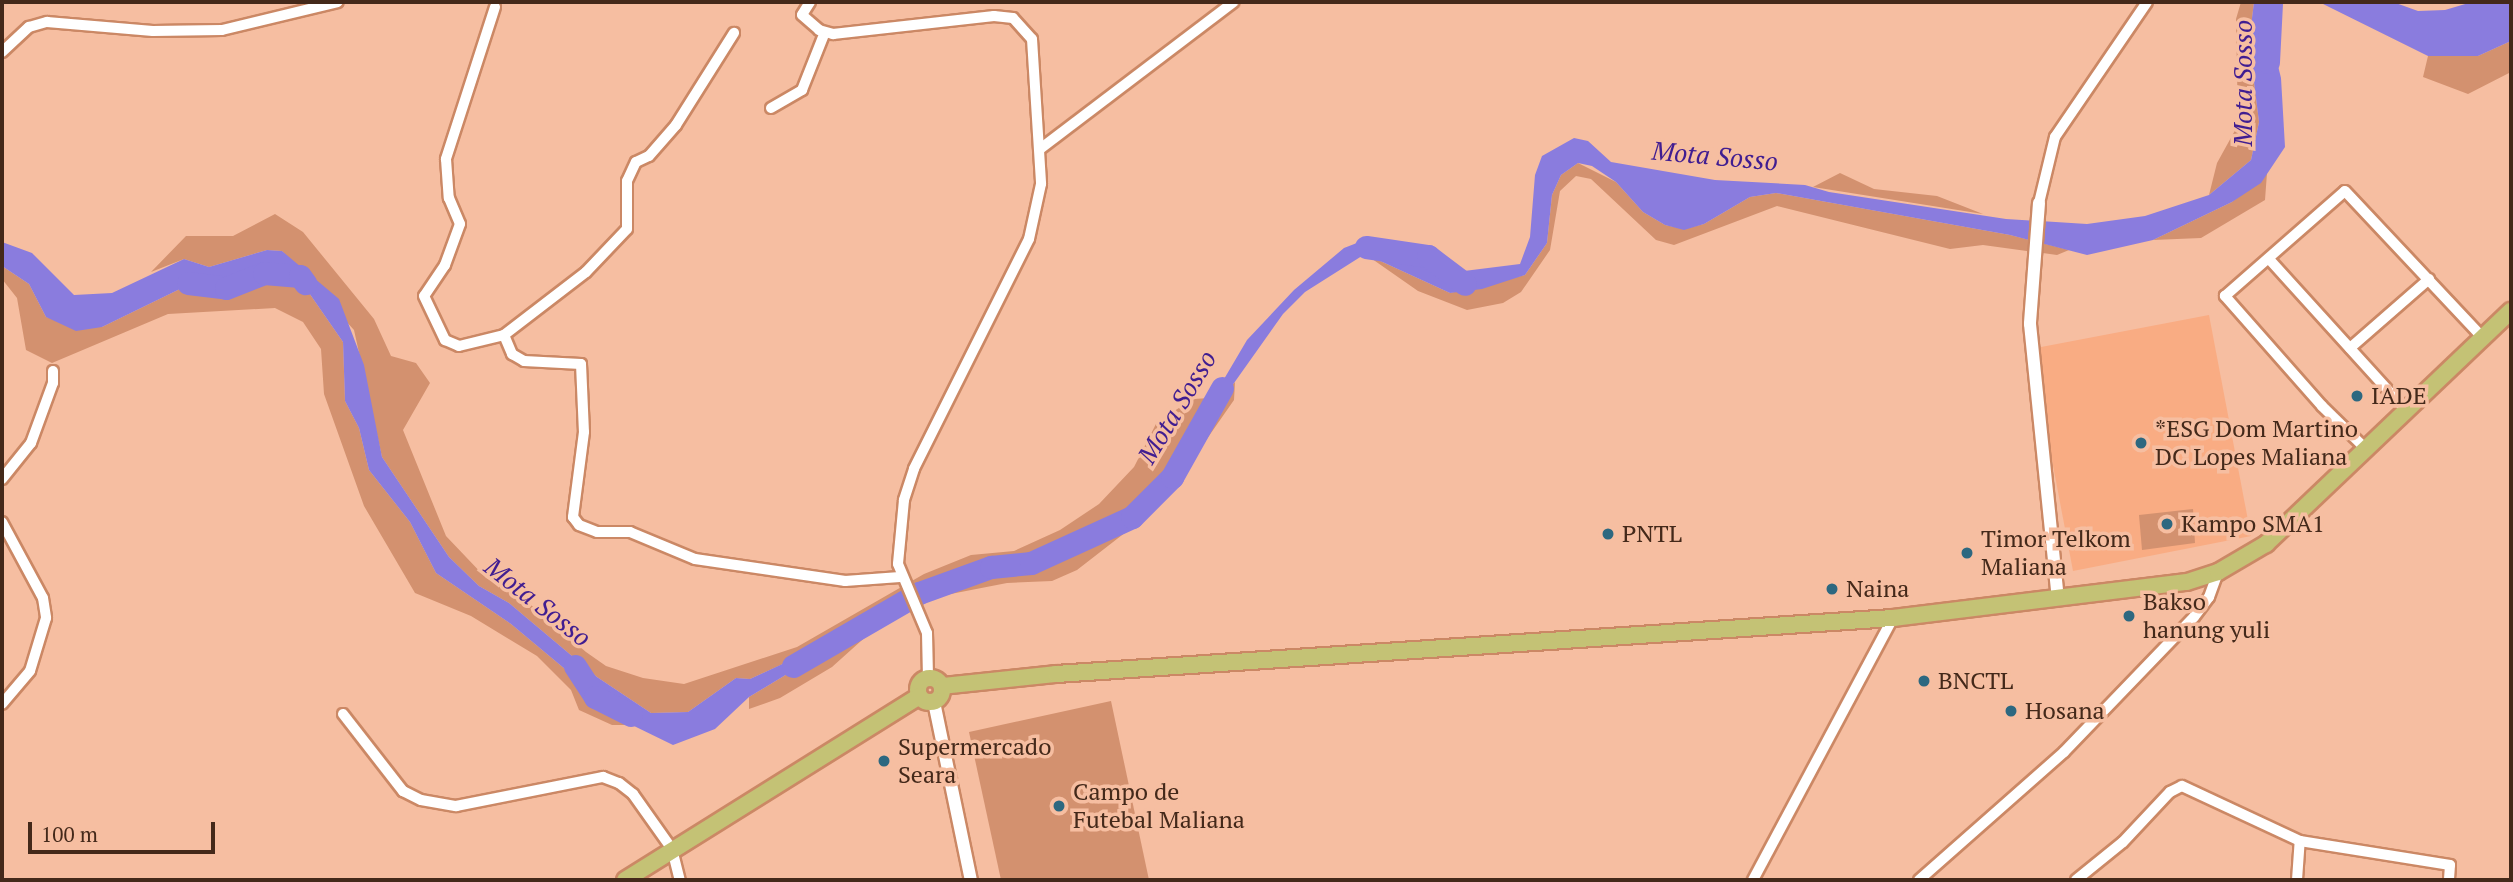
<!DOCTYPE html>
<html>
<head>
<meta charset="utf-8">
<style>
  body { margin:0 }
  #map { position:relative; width:2513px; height:882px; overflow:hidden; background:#f6bea1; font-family:"PT Serif",serif }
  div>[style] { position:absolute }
  .built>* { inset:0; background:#f9ac83 }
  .green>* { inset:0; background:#d3916f }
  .water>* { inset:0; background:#8a7cde }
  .river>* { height:23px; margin:-11.5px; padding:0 11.5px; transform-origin:11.5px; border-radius:11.5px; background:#8a7cde }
  .roads { filter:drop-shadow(2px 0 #cb8865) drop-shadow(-2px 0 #cb8865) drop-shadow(0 2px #cb8865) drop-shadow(0 -2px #cb8865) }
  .minor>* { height:10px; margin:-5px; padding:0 5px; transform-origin:5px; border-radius:5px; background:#fff }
  .tertiary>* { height:12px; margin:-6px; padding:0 6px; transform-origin:6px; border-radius:6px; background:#fff }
  .primary>* { height:16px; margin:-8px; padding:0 8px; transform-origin:8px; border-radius:8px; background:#c4c275 }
  .primary>.ring { margin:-8px; padding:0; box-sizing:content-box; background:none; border:16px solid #c4c275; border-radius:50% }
  .dots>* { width:19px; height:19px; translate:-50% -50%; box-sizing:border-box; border:4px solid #f6bea1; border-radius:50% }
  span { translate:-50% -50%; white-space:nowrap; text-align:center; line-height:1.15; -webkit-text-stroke:7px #f6bea1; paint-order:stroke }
  .poi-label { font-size:24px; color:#44291a }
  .left { translate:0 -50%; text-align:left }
  .water-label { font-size:26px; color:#401d91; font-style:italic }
  .frame { position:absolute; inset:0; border:4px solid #44291a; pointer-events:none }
  .scale { position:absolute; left:28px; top:822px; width:187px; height:32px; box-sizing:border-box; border:4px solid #44291a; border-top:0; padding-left:9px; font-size:21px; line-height:24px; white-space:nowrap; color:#44291a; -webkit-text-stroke:5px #f6bea1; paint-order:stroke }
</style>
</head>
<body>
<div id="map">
  <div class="built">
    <i style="clip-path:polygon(2209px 315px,2251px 536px,2073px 571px,2031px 349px)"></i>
  </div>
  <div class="green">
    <i style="clip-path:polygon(2241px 2px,2254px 2px,2249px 42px,2259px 122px,2251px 160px,2209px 195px,2217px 163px,2238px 125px,2236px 19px)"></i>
    <i style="clip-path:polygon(2511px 41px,2511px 72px,2468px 94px,2423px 77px,2428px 56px,2478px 56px)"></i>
    <i style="clip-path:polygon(1578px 163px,1616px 182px,1643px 212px,1665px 225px,1684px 229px,1704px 224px,1750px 197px,1776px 193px,2010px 235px,2069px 250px,2057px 255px,1983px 245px,1950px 249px,1777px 206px,1674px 245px,1656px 240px,1591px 179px,1576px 176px,1560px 191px,1550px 250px,1521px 292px,1503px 303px,1467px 310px,1418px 291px,1365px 254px,1450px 293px,1525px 275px,1547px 243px,1552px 195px,1561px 175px)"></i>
    <i style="clip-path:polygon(1840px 173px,1874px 189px,1937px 196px,1983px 214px,1813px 187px)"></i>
    <i style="clip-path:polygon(2267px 173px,2265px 200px,2201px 238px,2153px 240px,2232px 202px)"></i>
    <i style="clip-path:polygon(275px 214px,303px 232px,374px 319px,391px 356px,416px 363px,430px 383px,403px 430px,446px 536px,486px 578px,524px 599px,586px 652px,606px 666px,643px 678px,684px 684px,797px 647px,924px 574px,971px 555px,1014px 551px,1060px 530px,1099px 504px,1134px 467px,1157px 422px,1193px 399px,1210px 398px,1195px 427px,1235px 382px,1234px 400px,1181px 476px,1144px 518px,1077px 570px,1052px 581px,1007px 583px,925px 599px,871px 632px,832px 667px,780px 698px,749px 709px,749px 697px,817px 656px,822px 646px,750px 679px,736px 678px,688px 712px,651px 713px,597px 677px,509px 603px,479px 586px,449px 557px,382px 457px,354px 330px,282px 251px,267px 250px,209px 267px,184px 259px,151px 272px,186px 236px,233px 236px)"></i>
    <i style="clip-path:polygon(2px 266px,29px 284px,46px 317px,102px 327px,182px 288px,211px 292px,243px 274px,270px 269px,307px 290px,343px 342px,345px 401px,359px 428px,369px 470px,410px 522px,436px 573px,511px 624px,632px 725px,612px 725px,579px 710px,571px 690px,537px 656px,471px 616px,415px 593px,364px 506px,324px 394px,321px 349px,303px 322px,275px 308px,168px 314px,52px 363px,26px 350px,17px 298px,2px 279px)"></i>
    <i style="clip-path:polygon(2193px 509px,2195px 543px,2142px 550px,2139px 515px)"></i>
    <i style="clip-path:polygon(1111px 701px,1149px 880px,1001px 880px,969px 732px)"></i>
  </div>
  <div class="water">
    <i style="clip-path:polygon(2254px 2px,2275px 2px,2266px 17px,2281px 78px,2285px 147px,2261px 183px,2232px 202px,2153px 240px,2087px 255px,2010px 235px,1776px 193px,1750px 197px,1704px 224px,1684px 230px,1665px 225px,1643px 212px,1616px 182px,1592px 166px,1578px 163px,1561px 175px,1552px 195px,1547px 243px,1525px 275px,1482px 289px,1450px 293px,1365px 254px,1305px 292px,1283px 314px,1217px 407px,1194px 430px,1247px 340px,1294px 290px,1344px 248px,1362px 241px,1382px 242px,1405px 255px,1464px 271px,1520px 264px,1530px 237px,1535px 175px,1542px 156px,1574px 138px,1588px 141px,1611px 162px,1715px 180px,1805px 185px,1829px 192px,2006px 219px,2087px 224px,2145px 216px,2209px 195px,2251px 160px,2259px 122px,2249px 42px)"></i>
    <i style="clip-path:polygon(2319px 2px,2393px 2px,2418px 11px,2445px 10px,2472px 2px,2511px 2px,2511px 41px,2478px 56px,2428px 56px)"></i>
    <i style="clip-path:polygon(2px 242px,32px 253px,74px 295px,112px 293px,184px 259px,209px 267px,267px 250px,282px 251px,339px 299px,364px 365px,382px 457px,449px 557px,479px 586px,509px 603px,597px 677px,651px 713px,688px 712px,736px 678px,750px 679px,823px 645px,817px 656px,749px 697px,715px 729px,673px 745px,632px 725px,511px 624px,436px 573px,410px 522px,369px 470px,359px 428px,345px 401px,343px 342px,307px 290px,270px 269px,243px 274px,211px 292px,182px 288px,102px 327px,76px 331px,46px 317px,29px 284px,2px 266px)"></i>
  </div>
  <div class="river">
    <i style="left:2268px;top:62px;width:60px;rotate:-87.1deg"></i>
    <i style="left:1366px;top:247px;width:63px;rotate:8.3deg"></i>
    <i style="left:1428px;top:256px;width:46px;rotate:37.1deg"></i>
    <i style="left:188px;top:283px;width:38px;rotate:7deg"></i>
    <i style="left:226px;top:288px;width:41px;rotate:-21.5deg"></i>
    <i style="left:264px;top:273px;width:36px;rotate:5deg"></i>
    <i style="left:300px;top:276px;width:9px;rotate:54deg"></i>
    <i style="left:575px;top:666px;width:37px;rotate:57deg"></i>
    <i style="left:595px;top:697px;width:40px;rotate:26.6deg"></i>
    <i style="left:793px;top:666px;width:146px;rotate:-30.1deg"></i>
    <i style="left:919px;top:593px;width:77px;rotate:-19.9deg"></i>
    <i style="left:991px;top:567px;width:40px;rotate:-5.7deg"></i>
    <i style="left:1031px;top:563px;width:111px;rotate:-24.5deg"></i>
    <i style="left:1132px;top:517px;width:57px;rotate:-45deg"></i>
    <i style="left:1172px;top:477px;width:102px;rotate:-60.7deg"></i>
  </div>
  <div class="roads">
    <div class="minor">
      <i style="left:810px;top:2px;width:15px;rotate:122deg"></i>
      <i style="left:802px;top:15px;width:23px;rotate:41deg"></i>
      <i style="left:819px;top:30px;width:15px;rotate:16deg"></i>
      <i style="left:833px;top:34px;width:162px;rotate:-6.4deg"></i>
      <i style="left:994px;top:16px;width:19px;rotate:6deg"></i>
      <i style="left:1013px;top:18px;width:28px;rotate:48deg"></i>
      <i style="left:1032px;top:39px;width:145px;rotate:86.4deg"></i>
      <i style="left:1041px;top:184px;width:56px;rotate:102.3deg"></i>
      <i style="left:1029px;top:239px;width:257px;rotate:116.6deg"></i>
      <i style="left:914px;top:469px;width:33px;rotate:108deg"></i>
      <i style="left:904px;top:500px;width:64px;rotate:95.4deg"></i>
      <i style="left:898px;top:564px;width:75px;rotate:67.2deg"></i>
      <i style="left:927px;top:633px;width:44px;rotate:88.7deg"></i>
      <i style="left:495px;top:7px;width:160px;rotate:107.9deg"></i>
      <i style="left:446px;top:159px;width:39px;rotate:86deg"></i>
      <i style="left:449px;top:198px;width:28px;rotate:67deg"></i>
      <i style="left:460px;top:224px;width:44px;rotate:110.1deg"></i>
      <i style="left:445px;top:265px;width:37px;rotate:124deg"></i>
      <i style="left:424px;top:296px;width:49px;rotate:64.5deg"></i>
      <i style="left:445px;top:340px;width:15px;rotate:23deg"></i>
      <i style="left:459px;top:346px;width:46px;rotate:-13.7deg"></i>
      <i style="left:504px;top:335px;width:21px;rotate:67deg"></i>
      <i style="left:512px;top:354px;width:14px;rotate:30deg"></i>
      <i style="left:524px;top:361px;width:57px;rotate:3deg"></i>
      <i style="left:581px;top:364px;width:68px;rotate:87.5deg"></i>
      <i style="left:584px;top:432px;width:86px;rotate:97.4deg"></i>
      <i style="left:573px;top:517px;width:10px;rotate:53deg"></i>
      <i style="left:579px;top:525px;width:19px;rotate:21deg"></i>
      <i style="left:597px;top:532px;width:33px"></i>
      <i style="left:630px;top:532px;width:70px;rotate:22.6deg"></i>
      <i style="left:695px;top:559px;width:152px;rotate:8.3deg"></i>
      <i style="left:845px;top:581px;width:55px;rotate:-4.2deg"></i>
      <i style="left:2px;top:52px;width:37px;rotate:-43deg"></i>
      <i style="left:29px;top:27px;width:19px;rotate:-16deg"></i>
      <i style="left:47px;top:22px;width:106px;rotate:4.9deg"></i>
      <i style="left:153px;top:31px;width:69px;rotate:-0.8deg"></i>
      <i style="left:222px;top:30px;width:119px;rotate:-13.6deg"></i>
      <i style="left:771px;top:108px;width:36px;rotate:-30deg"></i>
      <i style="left:802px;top:90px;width:62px;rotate:-68.4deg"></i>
      <i style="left:1040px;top:149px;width:243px;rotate:-37.2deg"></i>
      <i style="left:2039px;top:203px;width:68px;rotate:-76.4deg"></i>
      <i style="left:2055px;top:137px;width:163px;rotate:-55.7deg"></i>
      <i style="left:2269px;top:259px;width:204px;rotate:47.8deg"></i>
      <i style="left:504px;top:335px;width:103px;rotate:-37.5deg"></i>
      <i style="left:586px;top:272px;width:59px;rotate:-46.4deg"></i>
      <i style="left:627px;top:229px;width:48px;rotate:-90deg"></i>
      <i style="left:627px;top:181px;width:21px;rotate:-65deg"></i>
      <i style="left:636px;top:162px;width:14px;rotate:-25deg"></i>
      <i style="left:649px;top:156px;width:41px;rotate:-48.9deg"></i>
      <i style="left:676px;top:125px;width:109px;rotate:-57.8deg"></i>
      <i style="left:2350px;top:348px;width:105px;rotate:-41.1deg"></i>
      <i style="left:2365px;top:448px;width:60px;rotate:-135.7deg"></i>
      <i style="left:2322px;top:406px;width:147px;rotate:-131.4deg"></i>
      <i style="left:2225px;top:296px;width:159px;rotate:-41.2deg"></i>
      <i style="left:2345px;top:191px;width:200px;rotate:46.8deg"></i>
      <i style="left:2px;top:479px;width:46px;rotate:-51.1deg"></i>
      <i style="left:31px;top:443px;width:64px;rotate:-69.9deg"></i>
      <i style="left:53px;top:383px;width:12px;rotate:-90deg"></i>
      <i style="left:2px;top:522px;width:86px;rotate:61.7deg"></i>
      <i style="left:43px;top:598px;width:20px;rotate:81deg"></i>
      <i style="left:46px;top:618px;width:55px;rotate:106.8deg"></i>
      <i style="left:30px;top:671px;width:43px;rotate:130.3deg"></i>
      <i style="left:343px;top:714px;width:98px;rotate:52.1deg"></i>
      <i style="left:403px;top:791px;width:20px;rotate:27deg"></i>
      <i style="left:421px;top:800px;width:36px;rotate:10deg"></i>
      <i style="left:456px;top:806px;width:150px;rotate:-11.2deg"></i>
      <i style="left:603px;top:777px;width:17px;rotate:21deg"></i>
      <i style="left:619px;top:783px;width:18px;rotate:38deg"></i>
      <i style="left:633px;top:794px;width:67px;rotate:54.7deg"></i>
      <i style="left:672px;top:849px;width:32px;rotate:76deg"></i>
      <i style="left:1753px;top:880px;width:297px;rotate:-61.9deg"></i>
      <i style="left:1919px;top:880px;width:193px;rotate:-41.4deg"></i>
      <i style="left:2064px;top:752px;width:187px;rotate:-46.1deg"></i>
      <i style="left:2194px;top:617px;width:25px;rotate:-53deg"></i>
      <i style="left:2209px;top:597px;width:27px;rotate:-70deg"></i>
      <i style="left:2076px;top:880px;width:60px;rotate:-39deg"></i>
      <i style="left:2123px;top:842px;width:69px;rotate:-46.8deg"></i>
      <i style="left:2170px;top:792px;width:13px;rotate:-27deg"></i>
      <i style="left:2182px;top:786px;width:130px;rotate:25deg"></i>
      <i style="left:2300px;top:841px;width:152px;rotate:9.1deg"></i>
      <i style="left:2450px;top:865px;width:15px;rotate:94deg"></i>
      <i style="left:2297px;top:880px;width:39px;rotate:-86deg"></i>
    </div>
    <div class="tertiary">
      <i style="left:2039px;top:203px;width:121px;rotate:94.3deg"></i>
      <i style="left:2030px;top:324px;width:275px;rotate:84.2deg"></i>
      <i style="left:934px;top:702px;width:182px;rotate:78.3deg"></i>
    </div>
    <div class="primary">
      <i class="ring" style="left:918px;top:678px;width:8px;height:8px"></i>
      <i style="left:942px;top:686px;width:115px;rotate:-6deg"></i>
      <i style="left:1056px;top:674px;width:839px;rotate:-3.83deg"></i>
      <i style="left:1893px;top:618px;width:296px;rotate:-7deg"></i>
      <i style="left:2187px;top:582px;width:33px;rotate:-18deg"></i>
      <i style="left:2218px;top:572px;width:56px;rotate:-30.3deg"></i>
      <i style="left:2266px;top:544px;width:338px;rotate:-43.6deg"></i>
      <i style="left:625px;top:880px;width:347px;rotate:-32deg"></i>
    </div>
  </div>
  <div class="dots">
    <i style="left:2357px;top:396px;background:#2d6880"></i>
    <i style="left:2141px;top:443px;background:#2d6880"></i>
    <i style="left:2167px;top:524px;background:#2d6880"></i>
    <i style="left:1608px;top:534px;background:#2d6880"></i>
    <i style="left:1967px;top:553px;background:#2d6880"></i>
    <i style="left:1832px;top:589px;background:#2d6880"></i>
    <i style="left:2129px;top:616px;background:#2d6880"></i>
    <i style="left:1924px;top:681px;background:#2d6880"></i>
    <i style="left:2011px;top:711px;background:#2d6880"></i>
    <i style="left:884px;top:761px;background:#2d6880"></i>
    <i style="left:1059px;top:806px;background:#2d6880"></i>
  </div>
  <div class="poi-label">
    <span class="left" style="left:2371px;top:396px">IADE</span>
    <span class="left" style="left:2155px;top:443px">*ESG Dom Martino<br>DC Lopes Maliana</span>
    <span class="left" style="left:2181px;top:524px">Kampo SMA1</span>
    <span class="left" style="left:1622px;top:534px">PNTL</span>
    <span class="left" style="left:1981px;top:553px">Timor Telkom<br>Maliana</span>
    <span class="left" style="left:1846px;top:589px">Naina</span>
    <span class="left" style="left:2143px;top:616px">Bakso<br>hanung yuli</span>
    <span class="left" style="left:1938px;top:681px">BNCTL</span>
    <span class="left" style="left:2025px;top:711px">Hosana</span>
    <span class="left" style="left:898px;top:761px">Supermercado<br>Seara</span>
    <span class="left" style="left:1073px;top:806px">Campo de<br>Futebal Maliana</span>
  </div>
  <div class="water-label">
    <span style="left:2243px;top:83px;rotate:-90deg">Mota Sosso</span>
    <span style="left:1715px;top:156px;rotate:5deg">Mota Sosso</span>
    <span style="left:1177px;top:407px;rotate:-59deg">Mota Sosso</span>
    <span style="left:538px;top:602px;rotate:38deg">Mota Sosso</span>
  </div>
  <div class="frame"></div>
  <div class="scale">100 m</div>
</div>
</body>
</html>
